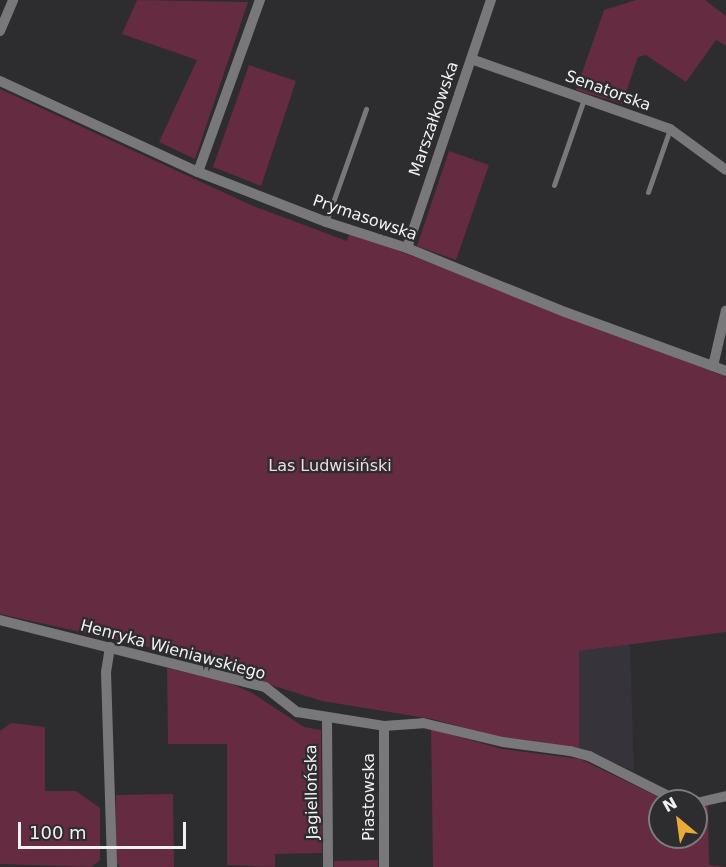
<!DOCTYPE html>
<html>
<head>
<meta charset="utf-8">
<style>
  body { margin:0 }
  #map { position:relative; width:726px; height:867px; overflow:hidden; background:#2d2c2e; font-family:"DejaVu Sans",sans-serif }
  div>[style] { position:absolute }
  .built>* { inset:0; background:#36333b }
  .green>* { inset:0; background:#652b40 }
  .service>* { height:5px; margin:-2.5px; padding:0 2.5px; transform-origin:2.5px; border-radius:2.5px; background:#78777a }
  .minor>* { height:10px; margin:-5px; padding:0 5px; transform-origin:5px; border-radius:5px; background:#78777a }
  span { translate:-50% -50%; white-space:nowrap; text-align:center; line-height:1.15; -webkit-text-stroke:4.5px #2d2c2e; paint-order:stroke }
  .street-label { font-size:16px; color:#f1f1f2 }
  .park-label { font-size:16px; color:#f3d9e0 }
  .north { position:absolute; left:648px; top:789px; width:60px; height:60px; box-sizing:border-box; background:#2d2c2e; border:2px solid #7b7b7c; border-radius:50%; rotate:331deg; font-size:16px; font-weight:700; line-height:24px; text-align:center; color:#f1f1f2 }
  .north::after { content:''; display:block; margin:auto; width:21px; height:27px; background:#e8ab37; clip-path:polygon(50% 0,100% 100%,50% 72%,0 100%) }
  .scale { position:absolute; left:18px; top:822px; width:168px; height:27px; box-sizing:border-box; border:3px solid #f1f1f2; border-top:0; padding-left:8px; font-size:18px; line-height:21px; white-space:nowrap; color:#f1f1f2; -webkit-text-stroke:4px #2d2c2e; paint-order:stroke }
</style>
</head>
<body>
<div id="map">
  <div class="built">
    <i style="clip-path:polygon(630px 644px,634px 771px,579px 749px,579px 651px)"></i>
  </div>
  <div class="green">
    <i style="clip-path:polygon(137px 0,248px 2px,195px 159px,159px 142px,197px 60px,122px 34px)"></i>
    <i style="clip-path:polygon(636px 0,705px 0,726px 16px,726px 46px,716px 40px,686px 82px,646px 55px,638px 57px,622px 104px,576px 90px,604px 10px)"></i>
    <i style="clip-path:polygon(249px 65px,296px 81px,261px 186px,213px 167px)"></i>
    <i style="clip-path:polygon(0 89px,253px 206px,347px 241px,350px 232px,726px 377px,726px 632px,579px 651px,579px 749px,502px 738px,432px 719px,322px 701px,152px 648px,0 614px)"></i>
    <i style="clip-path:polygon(449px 151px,489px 165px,456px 260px,417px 246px)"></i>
    <i style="clip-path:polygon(167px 668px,227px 682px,252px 693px,304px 727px,321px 730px,322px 853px,275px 854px,275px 867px,227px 865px,227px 744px,168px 744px)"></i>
    <i style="clip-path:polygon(11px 723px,45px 727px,45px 791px,76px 791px,100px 808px,100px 860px,91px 867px,0 864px,0 731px)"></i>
    <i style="clip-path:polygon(431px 729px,502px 749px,580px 759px,667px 801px,660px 801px,660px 837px,696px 837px,696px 806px,708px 805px,709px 865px,726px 867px,433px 867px)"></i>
    <i style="clip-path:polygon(173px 794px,174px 867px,120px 867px,115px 861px,116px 795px)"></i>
    <i style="clip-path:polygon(378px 860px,378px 867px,334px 867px,334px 861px)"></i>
  </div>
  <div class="service">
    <i style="left:554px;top:185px;width:91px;rotate:-70.8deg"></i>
    <i style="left:648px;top:192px;width:67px;rotate:-70.8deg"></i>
    <i style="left:326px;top:222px;width:120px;rotate:-70.5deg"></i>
  </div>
  <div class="minor">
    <i style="left:0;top:31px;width:34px;rotate:-67deg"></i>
    <i style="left:471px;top:59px;width:211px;rotate:19.4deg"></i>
    <i style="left:670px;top:129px;width:69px;rotate:36.2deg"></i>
    <i style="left:0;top:81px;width:218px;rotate:24.7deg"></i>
    <i style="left:198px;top:172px;width:137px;rotate:21.3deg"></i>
    <i style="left:326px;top:222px;width:85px;rotate:17.8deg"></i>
    <i style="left:407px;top:248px;width:170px;rotate:22.1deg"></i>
    <i style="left:565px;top:312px;width:171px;rotate:20.1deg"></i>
    <i style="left:198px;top:172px;width:183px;rotate:-70.2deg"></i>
    <i style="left:407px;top:248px;width:262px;rotate:-71.3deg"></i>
    <i style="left:713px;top:366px;width:57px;rotate:-76.9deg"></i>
    <i style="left:0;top:620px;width:273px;rotate:14.2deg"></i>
    <i style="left:265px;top:687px;width:41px;rotate:38deg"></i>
    <i style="left:297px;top:712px;width:88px;rotate:9.1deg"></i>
    <i style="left:384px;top:726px;width:39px;rotate:-4deg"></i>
    <i style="left:423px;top:723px;width:82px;rotate:13.4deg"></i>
    <i style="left:503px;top:742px;width:68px;rotate:7.7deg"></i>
    <i style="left:570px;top:751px;width:20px;rotate:15deg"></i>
    <i style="left:589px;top:756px;width:100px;rotate:26.8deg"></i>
    <i style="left:110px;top:647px;width:25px;rotate:99deg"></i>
    <i style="left:106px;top:672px;width:195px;rotate:88.2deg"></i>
    <i style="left:327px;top:717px;width:150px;rotate:89.6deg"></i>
    <i style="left:384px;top:726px;width:141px;rotate:90deg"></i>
    <i style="left:696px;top:803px;width:31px;rotate:-13deg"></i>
  </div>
  <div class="street-label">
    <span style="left:608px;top:91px;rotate:20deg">Senatorska</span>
    <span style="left:434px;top:119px;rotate:-71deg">Marszałkowska</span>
    <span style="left:365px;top:218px;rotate:19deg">Prymasowska</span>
    <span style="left:173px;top:650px;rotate:15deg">Henryka Wieniawskiego</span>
    <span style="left:312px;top:792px;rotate:-91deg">Jagiellońska</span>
    <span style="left:369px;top:797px;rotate:-90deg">Piastowska</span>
  </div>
  <div class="park-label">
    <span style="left:330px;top:466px">Las Ludwisiński</span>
  </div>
  <div class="north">N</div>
  <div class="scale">100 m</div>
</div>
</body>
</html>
